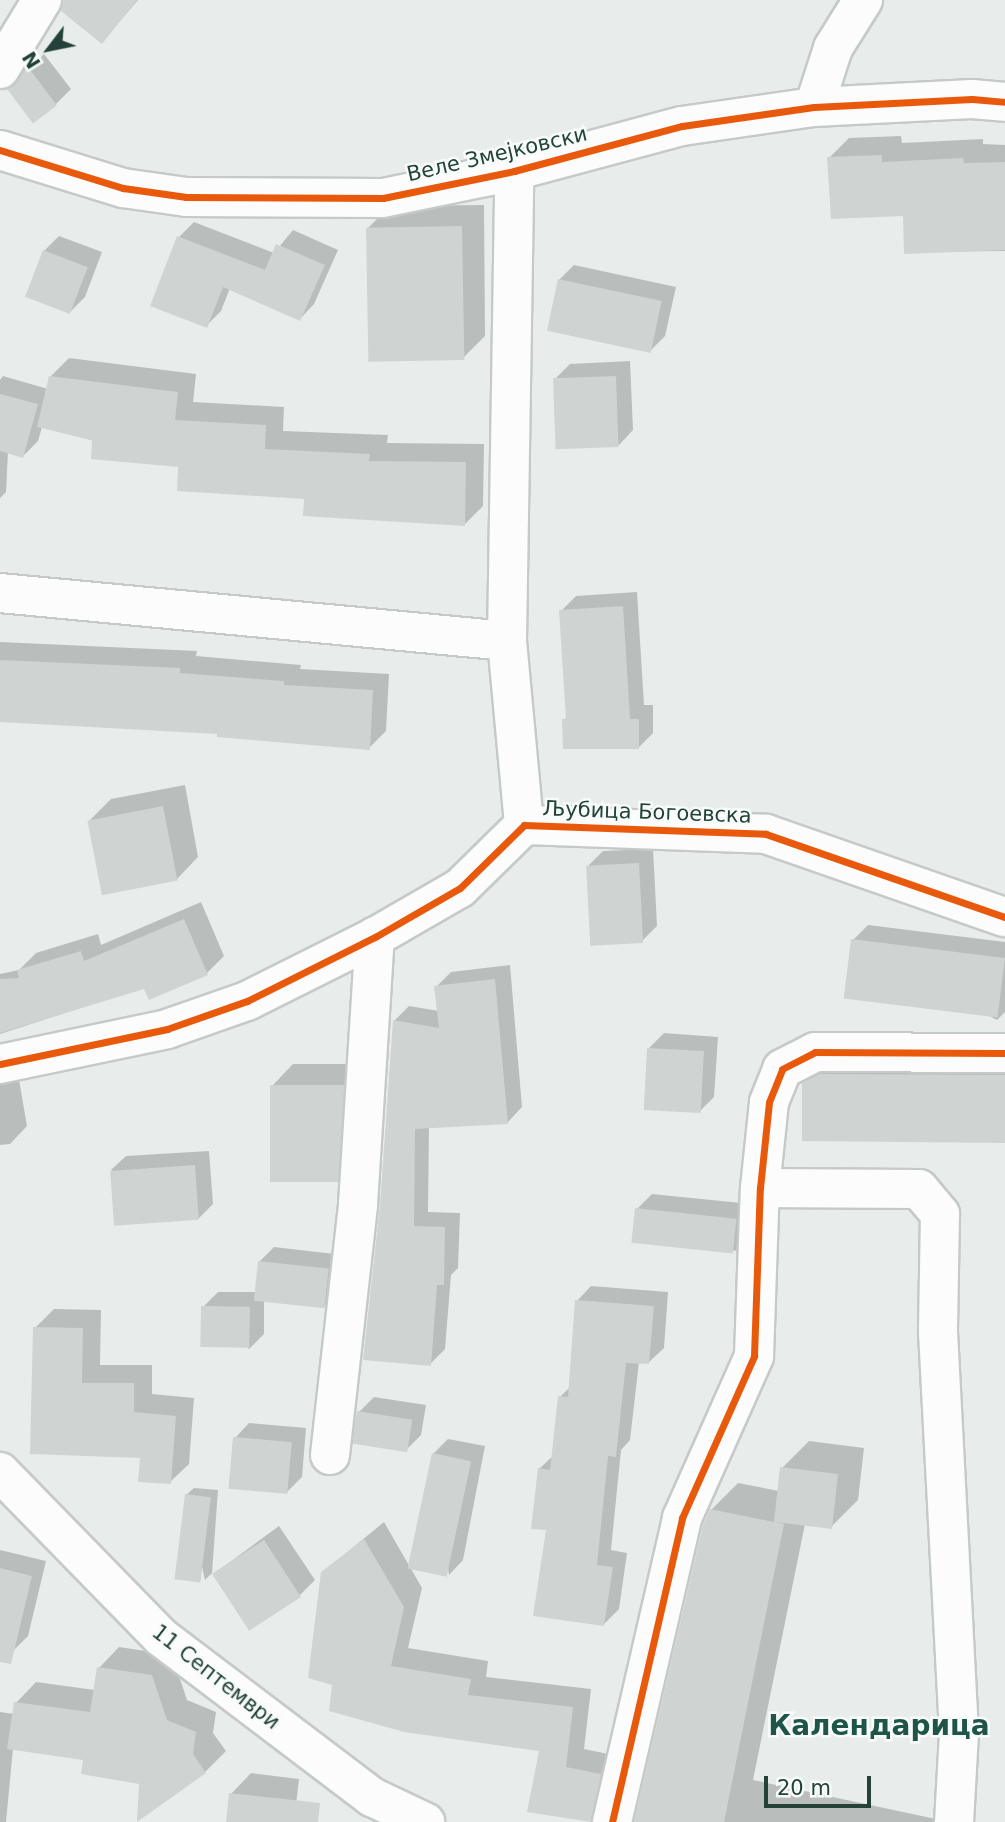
<!DOCTYPE html>
<html>
<head>
<meta charset="utf-8">
<style>
	body { margin:0 }
	#map { position:relative; width:1005px; height:1822px; overflow:hidden; background:#e8edeb; font-family:"DejaVu Sans",sans-serif }
	div>[style] { position:absolute }
	[style*='--x'] { left:calc(var(--x)*1px); top:calc(var(--y)*1px); width:calc(var(--w)*1px); rotate:calc(var(--a)*1deg) }
	.shadow>* { inset:0; background:#0003 }
	.building>* { inset:0; background:#cfd4d2; transform-origin:0 0 }
	.roads { filter:drop-shadow(2px 0 #c5cac8) drop-shadow(-2px 0 #c5cac8) drop-shadow(0 2px #c5cac8) drop-shadow(0 -2px #c5cac8) }
	.minor>* { height:38px; margin:-19px; padding:0 19px; transform-origin:19px; border-radius:19px; background:#fcfcfc }
	.cycleway>* { height:7px; margin:-3.5px; padding:0 3.5px; transform-origin:3.5px; border-radius:3.5px; background:#e8590c }
	span { translate:-50% -50%; white-space:nowrap; text-align:center; line-height:1.15; -webkit-text-stroke:5px #f7fbf9; paint-order:stroke }
	.street-label { font-size:21px; color:#24423a }
	.district-label { font-size:28px; color:#1f5548; font-weight:700 }
	.north { position:absolute; left:14px; top:14px; width:70px; height:70px; -webkit-text-stroke:5px #f7fbf9; paint-order:stroke; rotate:238deg; font-size:19px; font-weight:700; line-height:28px; text-align:center; color:#24423a }
	.north::after { content:''; display:block; margin:auto; width:24px; height:32px; background:#24423a; clip-path:polygon(50% 0,100% 100%,50% 72%,0 100%) }
	.scale { position:absolute; left:764px; top:1776px; width:107px; height:32px; box-sizing:border-box; border:4px solid #24423a; border-top:0; padding-left:9px; font-size:21px; line-height:24px; white-space:nowrap; color:#24423a; -webkit-text-stroke:5px #f7fbf9; paint-order:stroke }
</style>
</head>
<body>
<div id="map">
	<div class="shadow">
		<i style="clip-path:polygon(78px 0,138px 0,102px 42px)"></i>
		<i style="clip-path:polygon(44px 54px,71px 89px,56px 104px,9px 89px)"></i>
		<i style="clip-path:polygon(901px 136px,902px 143px,983px 139px,983px 144px,1005px 145px,1005px 251px,906px 252px,904px 215px,829px 158px,849px 138px)"></i>
		<i style="clip-path:polygon(484px 205px,485px 336px,463px 358px,368px 228px,390px 206px)"></i>
		<i style="clip-path:polygon(194px 222px,274px 253px,293px 230px,338px 250px,314px 304px,300px 319px,230px 288px,221px 311px,206px 326px,152px 305px,179px 237px)"></i>
		<i style="clip-path:polygon(59px 236px,102px 252px,85px 297px,70px 312px,28px 296px,45px 250px)"></i>
		<i style="clip-path:polygon(574px 265px,676px 287px,665px 336px,650px 351px,559px 280px)"></i>
		<i style="clip-path:polygon(69px 358px,196px 374px,193px 402px,284px 407px,283px 431px,388px 435px,387px 443px,484px 444px,483px 506px,464px 525px,306px 497px,42px 427px,38px 441px,23px 456px,8px 452px,6px 492px,0 498px,0 380px,3px 376px,48px 389px,51px 376px)"></i>
		<i style="clip-path:polygon(630px 361px,633px 430px,619px 445px,555px 379px,570px 364px)"></i>
		<i style="clip-path:polygon(637px 592px,644px 705px,653px 705px,653px 733px,638px 748px,564px 720px,568px 716px,561px 611px,576px 596px)"></i>
		<i style="clip-path:polygon(0 642px,197px 651px,196px 656px,301px 665px,300px 669px,389px 674px,386px 731px,369px 748px,219px 732px,0 719px)"></i>
		<i style="clip-path:polygon(185px 785px,198px 857px,177px 879px,89px 821px,111px 799px)"></i>
		<i style="clip-path:polygon(653px 849px,657px 926px,642px 941px,588px 866px,603px 851px)"></i>
		<i style="clip-path:polygon(201px 902px,224px 956px,207px 973px,145px 987px,0 1034px,0 974px,19px 970px,36px 953px,98px 934px,101px 945px)"></i>
		<i style="clip-path:polygon(868px 925px,1005px 942px,1005px 1012px,997px 1020px,853px 940px)"></i>
		<i style="clip-path:polygon(510px 965px,522px 1107px,508px 1122px,429px 1127px,428px 1212px,460px 1213px,458px 1268px,451px 1275px,445px 1349px,430px 1364px,382px 1206px,394px 1021px,409px 1006px,439px 1011px,436px 987px,451px 972px)"></i>
		<i style="clip-path:polygon(664px 1033px,718px 1037px,714px 1097px,699px 1112px,649px 1048px)"></i>
		<i style="clip-path:polygon(1005px 1048px,1005px 1141px,804px 1084px,832px 1056px)"></i>
		<i style="clip-path:polygon(0 1059px,17px 1068px,27px 1126px,10px 1144px,0 1145px)"></i>
		<i style="clip-path:polygon(293px 1064px,365px 1064px,359px 1158px,337px 1180px,272px 1086px)"></i>
		<i style="clip-path:polygon(209px 1151px,213px 1204px,198px 1219px,111px 1170px,126px 1156px)"></i>
		<i style="clip-path:polygon(652px 1194px,751px 1204px,750px 1236px,735px 1251px,637px 1209px)"></i>
		<i style="clip-path:polygon(274px 1247px,343px 1255px,339px 1291px,324px 1306px,264px 1300px,264px 1334px,249px 1349px,203px 1307px,218px 1292px,256px 1292px,259px 1262px)"></i>
		<i style="clip-path:polygon(591px 1286px,668px 1292px,664px 1348px,649px 1362px,639px 1362px,630px 1440px,621px 1450px,611px 1550px,627px 1553px,619px 1609px,604px 1624px,548px 1529px,539px 1469px,554px 1455px,560px 1397px,570px 1387px,577px 1301px)"></i>
		<i style="clip-path:polygon(54px 1309px,101px 1310px,100px 1365px,152px 1365px,152px 1394px,194px 1398px,189px 1464px,170px 1482px,142px 1456px,35px 1328px)"></i>
		<i style="clip-path:polygon(374px 1397px,426px 1405px,421px 1435px,406px 1450px,359px 1412px)"></i>
		<i style="clip-path:polygon(249px 1423px,306px 1428px,302px 1477px,287px 1492px,235px 1438px)"></i>
		<i style="clip-path:polygon(448px 1439px,485px 1446px,463px 1560px,449px 1575px,433px 1454px)"></i>
		<i style="clip-path:polygon(809px 1441px,864px 1448px,858px 1500px,831px 1527px,805px 1524px,753px 1780px,950px 1822px,636px 1822px,711px 1510px,738px 1483px,779px 1491px,782px 1468px)"></i>
		<i style="clip-path:polygon(194px 1488px,218px 1490px,212px 1573px,205px 1580px,186px 1495px)"></i>
		<i style="clip-path:polygon(384px 1522px,422px 1588px,408px 1648px,488px 1661px,486px 1677px,591px 1689px,584px 1749px,618px 1756px,609px 1803px,590px 1821px,541px 1750px,334px 1684px,323px 1572px)"></i>
		<i style="clip-path:polygon(279px 1526px,315px 1580px,300px 1595px,215px 1573px)"></i>
		<i style="clip-path:polygon(0 1550px,46px 1561px,28px 1636px,13px 1651px,0 1647px)"></i>
		<i style="clip-path:polygon(119px 1647px,172px 1655px,187px 1700px,216px 1712px,213px 1733px,226px 1751px,205px 1772px,137px 1820px,141px 1783px,85px 1758px,13px 1748px,6px 1822px,0 1822px,0 1712px,14px 1714px,16px 1703px,36px 1682px,95px 1690px,99px 1668px)"></i>
		<i style="clip-path:polygon(251px 1773px,299px 1779px,294px 1822px,228px 1822px,231px 1794px)"></i>
	</div>
	<div class="building">
		<i style="clip-path:polygon(64px 0,137px 0,102px 44px,61px 11px)"></i>
		<i style="left:28px;top:67px;width:48px;height:30px;rotate:53deg"></i>
		<i style="clip-path:polygon(882px 155px,882px 162px,963px 158px,964px 163px,1005px 162px,1005px 250px,904px 254px,903px 216px,831px 219px,827px 157px)"></i>
		<i style="left:462px;top:226px;width:134px;height:96px;rotate:89deg"></i>
		<i style="clip-path:polygon(177px 236px,265px 270px,276px 244px,325px 265px,300px 321px,223px 287px,207px 328px,150px 306px)"></i>
		<i style="left:43px;top:250px;width:48px;height:50px;rotate:21deg"></i>
		<i style="left:558px;top:279px;width:106px;height:53px;rotate:12deg"></i>
		<i style="clip-path:polygon(49px 376px,178px 392px,175px 420px,266px 425px,265px 449px,370px 454px,369px 461px,466px 462px,465px 526px,303px 516px,304px 499px,177px 491px,178px 467px,91px 459px,92px 440px,37px 427px)"></i>
		<i style="left:616px;top:376px;width:71px;height:63px;rotate:88deg"></i>
		<i style="clip-path:polygon(0 394px,38px 404px,23px 458px,0 451px)"></i>
		<i style="clip-path:polygon(623px 606px,630px 719px,639px 719px,639px 749px,563px 749px,562px 719px,566px 719px,559px 610px)"></i>
		<i style="clip-path:polygon(0 660px,180px 668px,180px 673px,284px 681px,284px 685px,373px 690px,370px 750px,217px 737px,217px 734px,0 722px)"></i>
		<i style="left:163px;top:806px;width:76px;height:77px;rotate:79deg"></i>
		<i style="left:639px;top:863px;width:80px;height:53px;rotate:87deg"></i>
		<i style="clip-path:polygon(184px 919px,208px 975px,149px 1000px,144px 989px,0 1033px,0 979px,19px 978px,17px 970px,81px 951px,84px 961px)"></i>
		<i style="left:851px;top:939px;width:155px;height:60px;rotate:7deg"></i>
		<i style="clip-path:polygon(495px 979px,508px 1124px,415px 1129px,414px 1226px,445px 1227px,444px 1285px,437px 1285px,431px 1366px,363px 1360px,380px 1205px,393px 1020px,439px 1028px,434px 986px)"></i>
		<i style="left:647px;top:1048px;width:57px;height:62px;rotate:3deg"></i>
		<i style="clip-path:polygon(820px 1074px,1005px 1075px,1005px 1143px,802px 1141px,802px 1083px)"></i>
		<i style="left:270px;top:1085px;width:74px;height:97px"></i>
		<i style="left:195px;top:1165px;width:55px;height:85px;rotate:86deg"></i>
		<i style="left:635px;top:1208px;width:102px;height:35px;rotate:6deg"></i>
		<i style="left:258px;top:1261px;width:71px;height:40px;rotate:6deg"></i>
		<i style="clip-path:polygon(575px 1300px,654px 1306px,649px 1364px,626px 1363px,616px 1457px,608px 1456px,597px 1565px,613px 1567px,604px 1626px,533px 1616px,546px 1530px,531px 1529px,538px 1468px,550px 1470px,558px 1396px,568px 1397px)"></i>
		<i style="left:201px;top:1306px;width:49px;height:41px;rotate:1deg"></i>
		<i style="clip-path:polygon(33px 1327px,83px 1328px,82px 1383px,134px 1383px,134px 1412px,176px 1416px,171px 1484px,138px 1482px,140px 1458px,30px 1454px)"></i>
		<i style="left:357px;top:1411px;width:56px;height:33px;rotate:9deg"></i>
		<i style="left:233px;top:1437px;width:59px;height:52px;rotate:5deg"></i>
		<i style="left:432px;top:1453px;width:40px;height:118px;rotate:12deg"></i>
		<i style="clip-path:polygon(780px 1467px,838px 1474px,832px 1529px,775px 1522px,784px 1524px,724px 1822px,634px 1822px,703px 1525px,710px 1509px,774px 1522px)"></i>
		<i style="left:185px;top:1494px;width:26px;height:86px;rotate:7deg"></i>
		<i style="clip-path:polygon(364px 1539px,404px 1607px,391px 1666px,471px 1679px,468px 1695px,573px 1707px,566px 1767px,601px 1774px,591px 1822px,527px 1812px,539px 1751px,404px 1732px,329px 1711px,332px 1685px,308px 1678px,321px 1572px)"></i>
		<i style="left:264px;top:1540px;width:68px;height:62px;rotate:57deg"></i>
		<i style="clip-path:polygon(0 1568px,32px 1576px,11px 1664px,0 1662px)"></i>
		<i style="clip-path:polygon(97px 1667px,152px 1675px,167px 1720px,196px 1732px,193px 1754px,206px 1773px,137px 1822px,139px 1784px,81px 1774px,83px 1760px,7px 1749px,14px 1702px,90px 1712px)"></i>
		<i style="clip-path:polygon(229px 1793px,320px 1803px,318px 1822px,226px 1822px)"></i>
	</div>
	<div class="roads">
		<div class="minor">
			<i style="--x:0;--y:69;--w:81;--a:-58.7"></i>
			<i style="--x:814;--y:107;--w:62;--a:-72.1"></i>
			<i style="--x:833;--y:48;--w:57;--a:-58"></i>
			<i style="--x:0;--y:150;--w:129;--a:17.2"></i>
			<i style="--x:123;--y:188;--w:64;--a:8.1"></i>
			<i style="--x:186;--y:197;--w:197;--a:0.3"></i>
			<i style="--x:383;--y:198;--w:134;--a:-11.6"></i>
			<i style="--x:514;--y:171;--w:174;--a:-15"></i>
			<i style="--x:682;--y:126;--w:133;--a:-8.2"></i>
			<i style="--x:814;--y:107;--w:158;--a:-2.9"></i>
			<i style="--x:972;--y:99;--w:33;--a:5"></i>
			<i style="--x:0;--y:593;--w:509;--a:5.41"></i>
			<i style="--x:507;--y:641;--w:185;--a:84.7"></i>
			<i style="--x:507;--y:641;--w:470;--a:-89.1"></i>
			<i style="--x:0;--y:1064;--w:171;--a:-11.8"></i>
			<i style="--x:167;--y:1029;--w:85;--a:-19.3"></i>
			<i style="--x:247;--y:1001;--w:143;--a:-26.6"></i>
			<i style="--x:375;--y:937;--w:98;--a:-30"></i>
			<i style="--x:460;--y:888;--w:90;--a:-44.5"></i>
			<i style="--x:524;--y:825;--w:242;--a:2.1"></i>
			<i style="--x:766;--y:834;--w:253;--a:19.2"></i>
			<i style="--x:760;--y:1188;--w:159;--a:0.4"></i>
			<i style="--x:919;--y:1189;--w:33;--a:50"></i>
			<i style="--x:940;--y:1214;--w:118;--a:91"></i>
			<i style="--x:938;--y:1332;--w:402;--a:87"></i>
			<i style="--x:959;--y:1733;--w:89;--a:93.2"></i>
			<i style="--x:330;--y:1455;--w:253;--a:-83.6"></i>
			<i style="--x:358;--y:1204;--w:268;--a:-86.4"></i>
			<i style="--x:0;--y:1472;--w:231;--a:45.7"></i>
			<i style="--x:161;--y:1637;--w:265;--a:37.2"></i>
			<i style="--x:372;--y:1797;--w:59;--a:25.3"></i>
			<i style="--x:612;--y:1822;--w:312;--a:-77"></i>
			<i style="--x:682;--y:1518;--w:177;--a:-66"></i>
			<i style="--x:754;--y:1356;--w:168;--a:-88"></i>
			<i style="--x:760;--y:1188;--w:86;--a:-84"></i>
			<i style="--x:769;--y:1102;--w:35;--a:-68"></i>
			<i style="--x:782;--y:1069;--w:37;--a:-27"></i>
			<i style="--x:815;--y:1052;--w:190;--a:0.3"></i>
		</div>
	</div>
	<div class="cycleway">
		<i style="--x:0;--y:150;--w:129;--a:17.2"></i>
		<i style="--x:123;--y:188;--w:64;--a:8.1"></i>
		<i style="--x:186;--y:197;--w:197;--a:0.3"></i>
		<i style="--x:383;--y:198;--w:134;--a:-11.6"></i>
		<i style="--x:514;--y:171;--w:174;--a:-15"></i>
		<i style="--x:682;--y:126;--w:133;--a:-8.2"></i>
		<i style="--x:814;--y:107;--w:158;--a:-2.9"></i>
		<i style="--x:972;--y:99;--w:33;--a:5"></i>
		<i style="--x:0;--y:1064;--w:171;--a:-11.8"></i>
		<i style="--x:167;--y:1029;--w:85;--a:-19.3"></i>
		<i style="--x:247;--y:1001;--w:143;--a:-26.6"></i>
		<i style="--x:375;--y:937;--w:98;--a:-30"></i>
		<i style="--x:460;--y:888;--w:90;--a:-44.5"></i>
		<i style="--x:524;--y:825;--w:242;--a:2.1"></i>
		<i style="--x:766;--y:834;--w:253;--a:19.2"></i>
		<i style="--x:612;--y:1822;--w:312;--a:-77"></i>
		<i style="--x:682;--y:1518;--w:177;--a:-66"></i>
		<i style="--x:754;--y:1356;--w:168;--a:-88"></i>
		<i style="--x:760;--y:1188;--w:86;--a:-84"></i>
		<i style="--x:769;--y:1102;--w:35;--a:-68"></i>
		<i style="--x:782;--y:1069;--w:37;--a:-27"></i>
		<i style="--x:815;--y:1052;--w:190;--a:0.3"></i>
	</div>
	<div class="street-label">
		<span style="left:497px;top:154px;rotate:-13deg">Веле Змејковски</span>
		<span style="left:647px;top:812px;rotate:2deg">Љубица Богоевска</span>
		<span style="left:216px;top:1677px;rotate:38deg">11 Септември</span>
	</div>
	<div class="district-label">
		<span style="left:879px;top:1726px">Календарица</span>
	</div>
	<div class="north">N</div>
	<div class="scale">20 m</div>
</div>
</body>
</html>
